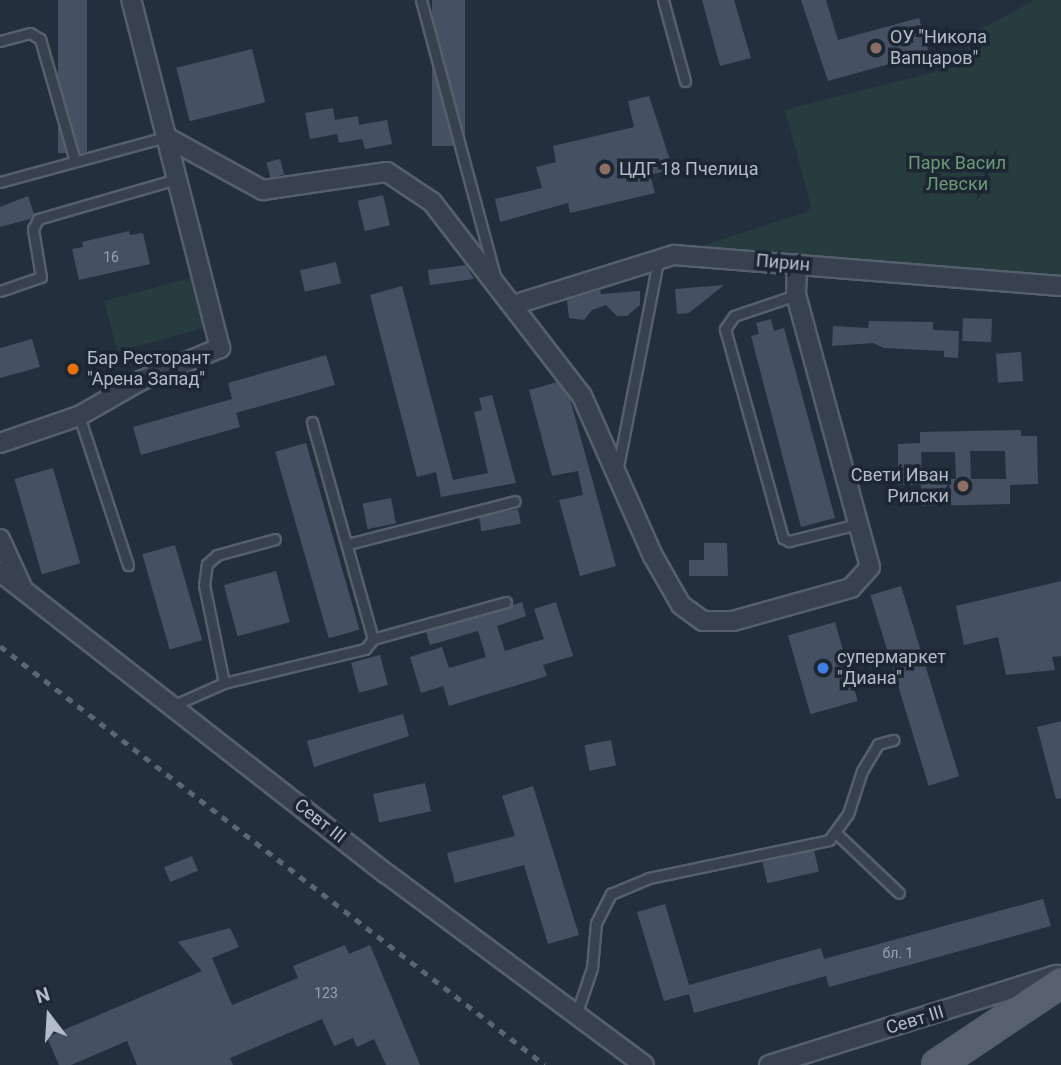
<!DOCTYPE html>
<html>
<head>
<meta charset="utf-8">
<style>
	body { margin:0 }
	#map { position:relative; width:1061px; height:1065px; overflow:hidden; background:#242f3e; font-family:Roboto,sans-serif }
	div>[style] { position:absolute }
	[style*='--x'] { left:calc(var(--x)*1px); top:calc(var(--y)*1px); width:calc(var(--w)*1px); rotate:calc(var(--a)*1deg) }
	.green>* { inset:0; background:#263c3f; transform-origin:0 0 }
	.building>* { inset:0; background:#455162; transform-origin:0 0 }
	.roads { filter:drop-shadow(2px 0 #565f6c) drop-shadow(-2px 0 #565f6c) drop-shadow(0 2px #565f6c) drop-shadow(0 -2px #565f6c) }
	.lane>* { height:9px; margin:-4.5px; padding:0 4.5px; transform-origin:4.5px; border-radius:4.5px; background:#38414e }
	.street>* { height:18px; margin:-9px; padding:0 9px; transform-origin:9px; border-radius:9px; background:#38414e }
	.primary>* { height:28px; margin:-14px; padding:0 14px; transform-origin:14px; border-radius:14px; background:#56606e }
	.rail>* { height:5px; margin-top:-2.5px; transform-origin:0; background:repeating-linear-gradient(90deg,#5a6575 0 7px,transparent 0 14px) }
	.dots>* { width:19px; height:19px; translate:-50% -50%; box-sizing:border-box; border:4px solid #1d2633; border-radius:50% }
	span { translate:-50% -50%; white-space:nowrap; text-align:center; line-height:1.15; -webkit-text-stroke:7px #1d2633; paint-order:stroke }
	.number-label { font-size:14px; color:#98a1af }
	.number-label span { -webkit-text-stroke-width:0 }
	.poi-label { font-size:18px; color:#b4bcc9 }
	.left { translate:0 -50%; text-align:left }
	.right { translate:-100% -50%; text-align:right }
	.park-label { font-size:18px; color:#6b9a76 }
	.street-label { font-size:18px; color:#b4bcc9 }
	.north { position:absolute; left:14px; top:981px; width:70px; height:70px; -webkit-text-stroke:5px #1d2633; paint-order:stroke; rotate:343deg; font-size:19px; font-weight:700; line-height:28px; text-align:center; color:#b4bcc9 }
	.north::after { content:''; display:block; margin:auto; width:24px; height:32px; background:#b4bcc9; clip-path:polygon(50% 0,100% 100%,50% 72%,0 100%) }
</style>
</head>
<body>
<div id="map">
	<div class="green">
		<i style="clip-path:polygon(1035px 0,1061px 0,1061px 286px,674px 255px,812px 210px,785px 110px,970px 63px,966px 37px)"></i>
		<i style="left:194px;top:277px;width:52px;height:93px;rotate:75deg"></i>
	</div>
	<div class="building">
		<i style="left:58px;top:0;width:29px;height:153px"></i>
		<i style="left:432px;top:0;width:33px;height:146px"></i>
		<i style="clip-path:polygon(702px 0,734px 0,751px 58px,720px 66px)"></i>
		<i style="clip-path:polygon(801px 0,826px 0,838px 40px,919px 18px,929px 53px,828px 81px)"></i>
		<i style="left:252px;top:49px;width:55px;height:78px;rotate:76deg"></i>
		<i style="clip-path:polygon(649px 96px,673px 169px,650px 175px,655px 193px,570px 213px,568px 203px,500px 222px,495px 199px,542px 188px,536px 167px,556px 162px,553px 146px,634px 127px,628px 101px)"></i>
		<i style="clip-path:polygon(333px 108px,335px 120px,358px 116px,359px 125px,387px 120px,392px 144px,365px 149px,362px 139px,339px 143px,337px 134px,310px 139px,305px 113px)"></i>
		<i style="left:280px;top:159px;width:16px;height:14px;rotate:75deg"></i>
		<i style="left:383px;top:195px;width:31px;height:26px;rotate:77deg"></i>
		<i style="clip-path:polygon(28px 196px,34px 214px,30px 219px,0 227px,0 207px)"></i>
		<i style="clip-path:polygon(129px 231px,130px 235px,143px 233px,150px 264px,79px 280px,72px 249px,83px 247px,82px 242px)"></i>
		<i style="left:336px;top:262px;width:22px;height:37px;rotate:77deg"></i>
		<i style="clip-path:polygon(466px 265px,474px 279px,430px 285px,428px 270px)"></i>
		<i style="clip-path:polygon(724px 285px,689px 313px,677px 314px,675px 289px)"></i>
		<i style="clip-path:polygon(402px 286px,453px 480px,488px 473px,474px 412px,482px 410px,479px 398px,492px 395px,516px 483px,441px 497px,436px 472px,417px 477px,370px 295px)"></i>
		<i style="clip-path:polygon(600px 290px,601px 294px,640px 291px,640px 305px,627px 316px,617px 316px,606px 305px,592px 310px,584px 320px,569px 318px,567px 300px)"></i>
		<i style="left:963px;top:318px;width:29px;height:23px;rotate:2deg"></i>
		<i style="clip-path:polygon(771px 319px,774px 331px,784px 328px,835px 518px,801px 527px,751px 336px,759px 334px,756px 323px)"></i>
		<i style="clip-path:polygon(869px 321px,933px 322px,933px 330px,959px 331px,958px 358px,944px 357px,944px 351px,884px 348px,873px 343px,832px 346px,833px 326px,868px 328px)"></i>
		<i style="clip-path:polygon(32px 339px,40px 367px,0 378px,0 348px)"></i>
		<i style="left:1021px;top:352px;width:29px;height:25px;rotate:86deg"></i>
		<i style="clip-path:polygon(326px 355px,335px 385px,236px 413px,240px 427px,141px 455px,133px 427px,232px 399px,228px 383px)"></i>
		<i style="clip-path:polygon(557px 382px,570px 399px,616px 566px,580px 576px,559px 500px,583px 495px,578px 471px,552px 476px,529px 390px)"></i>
		<i style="clip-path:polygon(evenodd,1021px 430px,1021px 436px,1037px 436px,1038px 484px,1010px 485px,1010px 504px,922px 506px,921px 485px,898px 485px,898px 444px,920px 443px,920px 432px,1021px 430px,970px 451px,1005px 451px,1006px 479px,971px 479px,970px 451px,1021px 430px,921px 452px,955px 452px,956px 479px,922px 479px,921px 452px)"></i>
		<i style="left:306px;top:443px;width:194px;height:32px;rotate:74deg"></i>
		<i style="left:53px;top:468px;width:99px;height:40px;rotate:74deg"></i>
		<i style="left:391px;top:498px;width:26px;height:29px;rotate:79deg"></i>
		<i style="left:518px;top:509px;width:15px;height:40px;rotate:79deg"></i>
		<i style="clip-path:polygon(704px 543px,727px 543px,728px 576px,689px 576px,689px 560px,704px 560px)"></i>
		<i style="left:175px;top:545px;width:99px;height:34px;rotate:74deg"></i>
		<i style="left:276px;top:571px;width:53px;height:54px;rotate:75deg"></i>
		<i style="clip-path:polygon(1061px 581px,1061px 656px,1052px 657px,1055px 670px,1006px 675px,998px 637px,964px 645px,956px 606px)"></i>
		<i style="left:901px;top:586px;width:199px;height:32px;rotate:73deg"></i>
		<i style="clip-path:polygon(522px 602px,526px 616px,497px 626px,505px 651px,544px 639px,534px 609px,556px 602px,573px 656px,543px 665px,547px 676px,449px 706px,443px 686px,421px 693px,410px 657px,442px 647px,449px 668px,486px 657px,478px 631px,430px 645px,426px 632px)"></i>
		<i style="left:835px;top:622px;width:82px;height:49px;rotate:74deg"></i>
		<i style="left:380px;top:655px;width:31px;height:30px;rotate:75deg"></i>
		<i style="clip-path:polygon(403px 714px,409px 736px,314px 767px,307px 741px)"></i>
		<i style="clip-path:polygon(1061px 721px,1061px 798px,1056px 799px,1037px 727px)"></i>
		<i style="left:611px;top:740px;width:26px;height:27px;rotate:79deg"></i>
		<i style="left:425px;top:783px;width:29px;height:53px;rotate:78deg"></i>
		<i style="clip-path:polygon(533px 786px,579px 935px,548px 944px,524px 865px,455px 883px,447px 853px,515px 836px,502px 796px)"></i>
		<i style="left:814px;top:850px;width:22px;height:53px;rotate:77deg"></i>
		<i style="left:192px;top:856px;width:16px;height:30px;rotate:68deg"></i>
		<i style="clip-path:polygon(1043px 899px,1051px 926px,829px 987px,826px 976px,694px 1013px,689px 994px,664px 1001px,637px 912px,665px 904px,689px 985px,821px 948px,824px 959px)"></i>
		<i style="clip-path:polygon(230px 928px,239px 947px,212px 958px,232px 1005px,298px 978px,293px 966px,345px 945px,349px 954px,370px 945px,420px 1065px,386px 1065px,374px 1039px,357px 1047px,353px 1038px,334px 1046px,322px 1019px,230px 1058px,233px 1065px,137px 1065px,127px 1041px,71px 1065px,59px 1065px,47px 1037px,202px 971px,178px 942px)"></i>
	</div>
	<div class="roads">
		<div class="lane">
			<i style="--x:421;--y:0;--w:289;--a:75"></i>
			<i style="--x:663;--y:0;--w:84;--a:74.8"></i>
			<i style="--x:0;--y:41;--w:31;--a:-15"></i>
			<i style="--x:30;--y:33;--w:12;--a:31"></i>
			<i style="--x:40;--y:39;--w:127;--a:74"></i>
			<i style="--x:0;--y:182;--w:172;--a:-15.2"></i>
			<i style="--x:0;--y:291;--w:43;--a:-18.9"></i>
			<i style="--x:41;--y:277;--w:49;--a:-99.5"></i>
			<i style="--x:33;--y:229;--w:11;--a:-63"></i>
			<i style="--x:38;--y:219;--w:145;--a:-16.1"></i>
			<i style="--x:796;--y:295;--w:65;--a:161.3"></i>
			<i style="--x:734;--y:316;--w:16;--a:125"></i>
			<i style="--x:725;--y:329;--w:217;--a:74.5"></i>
			<i style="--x:783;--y:538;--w:7;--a:27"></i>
			<i style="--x:789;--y:541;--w:71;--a:-13.8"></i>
			<i style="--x:79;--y:416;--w:157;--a:71.8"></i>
			<i style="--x:312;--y:422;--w:225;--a:74.3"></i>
			<i style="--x:618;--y:467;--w:210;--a:-79"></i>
			<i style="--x:348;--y:544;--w:172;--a:-14.4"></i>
			<i style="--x:224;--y:683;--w:100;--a:-101.5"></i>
			<i style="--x:204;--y:585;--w:21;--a:-82"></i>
			<i style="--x:207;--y:564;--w:13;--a:-42"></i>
			<i style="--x:217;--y:555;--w:60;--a:-15.4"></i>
			<i style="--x:172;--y:706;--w:57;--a:-23.9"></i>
			<i style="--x:224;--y:683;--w:145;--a:-13.6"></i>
			<i style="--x:365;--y:649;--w:13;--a:-51"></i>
			<i style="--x:373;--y:639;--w:138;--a:-15.5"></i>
			<i style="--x:835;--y:832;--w:88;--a:43.6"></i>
			<i style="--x:576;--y:1015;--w:50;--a:-71.2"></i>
			<i style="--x:592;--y:968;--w:45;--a:-84.9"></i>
			<i style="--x:596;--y:923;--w:33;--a:-63"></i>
			<i style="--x:611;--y:894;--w:41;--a:-22.8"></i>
			<i style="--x:649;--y:878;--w:184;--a:-11.9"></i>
			<i style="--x:829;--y:840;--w:32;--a:-54"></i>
			<i style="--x:848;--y:814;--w:45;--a:-72"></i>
			<i style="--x:862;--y:771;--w:31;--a:-59"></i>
			<i style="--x:878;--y:744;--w:16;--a:-15"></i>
		</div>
		<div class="street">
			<i style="--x:166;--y:137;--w:111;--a:28.7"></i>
			<i style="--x:263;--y:190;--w:125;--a:-8.3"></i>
			<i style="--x:387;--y:172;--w:54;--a:33.7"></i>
			<i style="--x:432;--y:202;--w:245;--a:52.3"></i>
			<i style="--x:582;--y:396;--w:175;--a:66.1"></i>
			<i style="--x:653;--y:556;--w:56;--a:60.3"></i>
			<i style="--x:681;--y:605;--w:27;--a:36"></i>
			<i style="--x:703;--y:621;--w:30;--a:0"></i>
			<i style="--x:733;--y:621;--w:123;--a:-15.6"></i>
			<i style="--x:851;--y:588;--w:28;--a:-48"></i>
			<i style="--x:870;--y:567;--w:282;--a:-105.2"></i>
			<i style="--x:796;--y:295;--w:31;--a:-88"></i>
			<i style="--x:513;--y:305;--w:169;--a:-17.3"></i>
			<i style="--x:674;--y:255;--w:388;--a:4.6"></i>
			<i style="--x:0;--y:443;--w:83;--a:-18.9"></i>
			<i style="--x:79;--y:416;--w:70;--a:-29.8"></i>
			<i style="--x:140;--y:381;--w:87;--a:-22.4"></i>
			<i style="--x:220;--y:348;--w:359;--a:-104.3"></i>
			<i style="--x:0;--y:539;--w:53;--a:65.4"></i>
			<i style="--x:0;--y:572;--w:491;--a:38"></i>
			<i style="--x:387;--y:874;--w:320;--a:36.6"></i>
			<i style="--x:769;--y:1065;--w:302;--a:-17.4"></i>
		</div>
		<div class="primary">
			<i style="--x:937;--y:1065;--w:149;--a:-33.8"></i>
		</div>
	</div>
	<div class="rail">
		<i style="--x:0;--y:646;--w:687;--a:37.55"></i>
	</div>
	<div class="dots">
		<i style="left:876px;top:48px;background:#8d6e63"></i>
		<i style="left:605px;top:169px;background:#8d6e63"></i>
		<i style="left:73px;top:369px;background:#e8710a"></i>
		<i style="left:963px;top:486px;background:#8d6e63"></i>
		<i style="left:823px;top:668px;background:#3f7fe0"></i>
	</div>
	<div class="number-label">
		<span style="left:111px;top:257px">16</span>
		<span style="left:898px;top:953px">бл. 1</span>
		<span style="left:326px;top:993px">123</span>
	</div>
	<div class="poi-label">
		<span class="left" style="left:890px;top:48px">ОУ "Никола<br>Вапцаров"</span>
		<span class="left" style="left:619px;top:169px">ЦДГ 18 Пчелица</span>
		<span class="left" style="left:87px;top:369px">Бар Ресторант<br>"Арена Запад"</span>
		<span class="right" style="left:949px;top:486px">Свети Иван<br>Рилски</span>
		<span class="left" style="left:837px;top:668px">супермаркет<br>"Диана"</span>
	</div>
	<div class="park-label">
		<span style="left:957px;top:174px">Парк Васил<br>Левски</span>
	</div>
	<div class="street-label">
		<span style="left:783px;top:263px;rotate:5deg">Пирин</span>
		<span style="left:320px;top:821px;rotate:38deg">Севт III</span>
		<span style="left:915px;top:1020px;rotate:-17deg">Севт III</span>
	</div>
	<div class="north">N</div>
</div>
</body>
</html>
